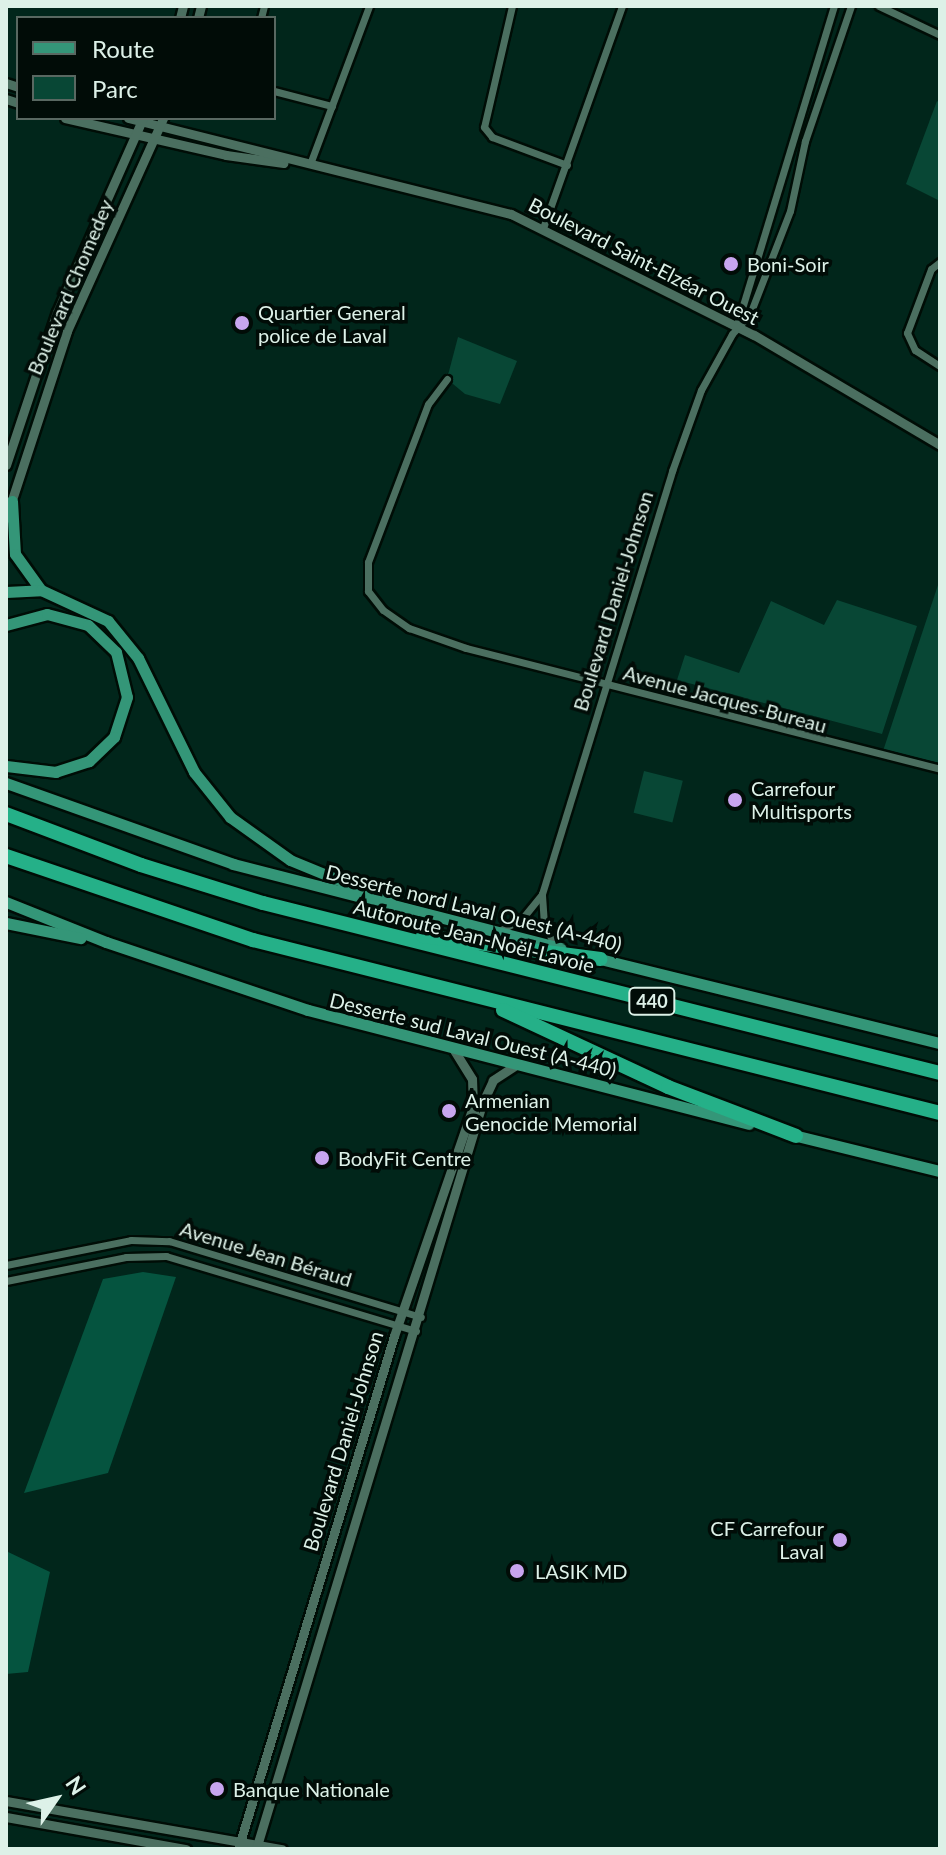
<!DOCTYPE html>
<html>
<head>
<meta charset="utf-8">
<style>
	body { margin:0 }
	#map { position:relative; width:946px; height:1855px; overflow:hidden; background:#01261b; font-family:Lato,sans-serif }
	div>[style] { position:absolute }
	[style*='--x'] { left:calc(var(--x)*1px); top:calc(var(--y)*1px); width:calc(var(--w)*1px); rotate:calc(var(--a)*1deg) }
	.green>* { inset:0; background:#084735; transform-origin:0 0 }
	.forest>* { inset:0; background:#05543f }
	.roads { filter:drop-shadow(2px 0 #000d06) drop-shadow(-2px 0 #000d06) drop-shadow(0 2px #000d06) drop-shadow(0 -2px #000d06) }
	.minor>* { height:7px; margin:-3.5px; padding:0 3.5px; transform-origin:3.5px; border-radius:3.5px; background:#4b6f60 }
	.tertiary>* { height:9px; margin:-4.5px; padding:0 4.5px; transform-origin:4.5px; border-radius:4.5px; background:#4b6f60 }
	.primary>* { height:11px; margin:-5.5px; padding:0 5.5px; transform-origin:5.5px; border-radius:5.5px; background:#349678 }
	.motorway>* { height:14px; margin:-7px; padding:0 7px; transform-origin:7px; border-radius:7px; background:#25b088 }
	.dots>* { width:22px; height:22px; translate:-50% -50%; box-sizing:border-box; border:4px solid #010c07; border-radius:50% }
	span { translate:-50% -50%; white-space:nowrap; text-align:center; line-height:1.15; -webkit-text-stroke:7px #010c07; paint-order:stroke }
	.shield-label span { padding:2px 6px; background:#010c07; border:2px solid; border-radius:6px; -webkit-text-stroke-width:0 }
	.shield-label { font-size:18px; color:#ddf1e8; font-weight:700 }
	.street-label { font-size:20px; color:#ddf1e8 }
	.poi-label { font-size:20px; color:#ddf1e8 }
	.left { translate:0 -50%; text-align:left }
	.right { translate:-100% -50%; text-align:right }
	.frame { position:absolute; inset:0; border:8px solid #ddf1e8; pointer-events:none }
	.legend { position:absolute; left:16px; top:16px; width:260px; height:104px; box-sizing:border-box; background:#010c07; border:2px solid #596861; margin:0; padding:10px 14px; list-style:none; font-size:24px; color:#ddf1e8 }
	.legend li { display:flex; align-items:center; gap:16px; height:40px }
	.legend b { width:40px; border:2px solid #596861 }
	.north { position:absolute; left:16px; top:1759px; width:80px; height:80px; -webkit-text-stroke:6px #010c07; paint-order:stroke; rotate:56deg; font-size:22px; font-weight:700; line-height:32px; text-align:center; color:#ddf1e8 }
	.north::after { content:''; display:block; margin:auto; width:28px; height:36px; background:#ddf1e8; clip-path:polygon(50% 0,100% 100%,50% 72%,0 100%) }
</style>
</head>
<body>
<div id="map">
	<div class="green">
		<i style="clip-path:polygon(937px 101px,940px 103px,940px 201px,906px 184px)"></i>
		<i style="clip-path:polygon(458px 337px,517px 361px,500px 404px,465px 394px,447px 379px)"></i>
		<i style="clip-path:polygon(940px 579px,940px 763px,883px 751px)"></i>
		<i style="clip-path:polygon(837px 600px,917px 626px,882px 734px,677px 680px,685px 655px,739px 673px,771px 601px,824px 625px)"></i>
		<i style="left:644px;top:771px;width:40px;height:43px;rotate:14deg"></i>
	</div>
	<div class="forest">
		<i style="clip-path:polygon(143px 1272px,176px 1277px,108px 1473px,24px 1493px,103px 1279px)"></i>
		<i style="clip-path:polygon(6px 1551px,50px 1572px,28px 1672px,6px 1674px)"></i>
	</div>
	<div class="roads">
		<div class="minor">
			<i style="--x:512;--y:6;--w:124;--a:103"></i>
			<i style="--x:484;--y:127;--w:13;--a:51"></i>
			<i style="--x:492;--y:137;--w:80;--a:20.5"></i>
			<i style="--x:879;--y:6;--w:68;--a:25.4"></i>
			<i style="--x:261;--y:18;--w:12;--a:-76"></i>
			<i style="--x:274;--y:91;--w:60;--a:14.5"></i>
			<i style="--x:310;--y:164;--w:169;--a:-69.5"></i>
			<i style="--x:543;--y:228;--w:236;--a:-70.4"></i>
			<i style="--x:940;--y:262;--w:11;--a:142"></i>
			<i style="--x:931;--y:269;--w:68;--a:110.6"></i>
			<i style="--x:907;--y:333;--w:19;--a:65"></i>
			<i style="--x:915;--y:350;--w:30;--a:33"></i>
			<i style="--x:737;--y:325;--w:333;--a:-73.1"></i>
			<i style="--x:447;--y:379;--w:31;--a:127"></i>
			<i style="--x:428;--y:404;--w:169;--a:110.8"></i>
			<i style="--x:368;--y:562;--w:29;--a:90"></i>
			<i style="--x:368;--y:591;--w:24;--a:52"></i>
			<i style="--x:383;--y:610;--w:32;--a:35"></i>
			<i style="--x:409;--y:628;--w:60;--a:19.3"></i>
			<i style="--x:466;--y:648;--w:489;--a:14.3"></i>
			<i style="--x:497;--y:932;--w:27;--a:-27"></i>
			<i style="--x:521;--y:920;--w:33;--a:-51"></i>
			<i style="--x:556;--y:947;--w:26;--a:-118"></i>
			<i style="--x:544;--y:924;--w:30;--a:-94"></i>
			<i style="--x:542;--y:894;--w:443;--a:-72.9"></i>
			<i style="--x:672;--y:471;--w:86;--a:-70.3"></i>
			<i style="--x:701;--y:390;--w:64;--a:-61"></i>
			<i style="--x:732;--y:334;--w:27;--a:-48"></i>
			<i style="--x:750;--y:314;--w:110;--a:-68.8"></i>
			<i style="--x:790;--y:211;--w:72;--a:-77.9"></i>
			<i style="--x:805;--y:141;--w:143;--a:-71.2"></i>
			<i style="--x:6;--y:1265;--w:127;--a:-11.3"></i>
			<i style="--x:131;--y:1240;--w:38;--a:2"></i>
			<i style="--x:169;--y:1241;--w:263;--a:16.8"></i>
			<i style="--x:6;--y:1281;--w:122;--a:-11.3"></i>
			<i style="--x:126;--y:1257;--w:40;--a:-1.4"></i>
			<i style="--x:166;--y:1256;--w:261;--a:16.7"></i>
		</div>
		<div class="tertiary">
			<i style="--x:180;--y:18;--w:12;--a:-76"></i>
			<i style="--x:198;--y:18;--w:12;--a:-76"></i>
			<i style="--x:6;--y:83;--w:13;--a:18"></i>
			<i style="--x:6;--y:99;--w:13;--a:18"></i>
			<i style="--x:65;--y:118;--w:165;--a:12.9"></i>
			<i style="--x:226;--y:155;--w:58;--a:8"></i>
			<i style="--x:128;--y:118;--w:395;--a:14.1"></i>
			<i style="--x:511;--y:214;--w:271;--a:26.5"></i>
			<i style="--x:754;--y:335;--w:216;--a:30.6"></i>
			<i style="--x:6;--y:465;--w:161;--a:-71.6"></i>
			<i style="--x:57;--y:312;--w:212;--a:-66.1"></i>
			<i style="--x:6;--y:518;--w:197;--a:-71.9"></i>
			<i style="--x:67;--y:331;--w:234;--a:-65.7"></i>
			<i style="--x:6;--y:1801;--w:280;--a:9.9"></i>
			<i style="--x:6;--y:1817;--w:183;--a:10.1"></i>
			<i style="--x:238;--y:1849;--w:536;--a:-73.09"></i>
			<i style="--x:394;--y:1336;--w:242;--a:-71"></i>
			<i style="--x:473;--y:1107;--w:28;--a:-92"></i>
			<i style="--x:472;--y:1079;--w:34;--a:-122"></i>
			<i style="--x:256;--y:1849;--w:779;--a:-73.12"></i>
			<i style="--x:482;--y:1104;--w:26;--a:-65"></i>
			<i style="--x:493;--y:1080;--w:27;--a:-33"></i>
		</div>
		<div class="primary">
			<i style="--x:12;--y:501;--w:53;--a:86.8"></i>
			<i style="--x:15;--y:554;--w:44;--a:54.2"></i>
			<i style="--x:6;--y:592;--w:35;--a:-3"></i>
			<i style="--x:41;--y:590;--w:74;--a:24.8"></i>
			<i style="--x:108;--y:621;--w:48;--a:51"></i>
			<i style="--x:138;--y:658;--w:127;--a:63.8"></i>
			<i style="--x:194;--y:772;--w:58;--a:51.3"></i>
			<i style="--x:230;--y:817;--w:74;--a:35.6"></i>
			<i style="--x:290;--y:860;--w:108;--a:22.3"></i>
			<i style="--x:6;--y:625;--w:42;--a:-15"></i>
			<i style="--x:47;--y:614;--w:42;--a:15"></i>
			<i style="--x:88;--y:625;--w:39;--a:44"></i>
			<i style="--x:116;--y:652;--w:46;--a:76.3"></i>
			<i style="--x:127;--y:697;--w:42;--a:108"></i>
			<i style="--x:114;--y:737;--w:35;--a:136"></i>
			<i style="--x:89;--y:761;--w:35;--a:162"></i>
			<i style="--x:56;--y:772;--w:50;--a:-173.2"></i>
			<i style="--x:6;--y:783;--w:241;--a:19.6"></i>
			<i style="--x:233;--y:864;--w:338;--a:14.4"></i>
			<i style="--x:6;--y:902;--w:108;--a:21.8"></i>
			<i style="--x:106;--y:942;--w:213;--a:18.6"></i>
			<i style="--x:308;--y:1010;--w:455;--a:14.5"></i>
			<i style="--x:6;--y:923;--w:76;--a:11.5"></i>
			<i style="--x:596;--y:958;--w:354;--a:13.9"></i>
			<i style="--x:789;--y:1134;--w:155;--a:13.8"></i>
		</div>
		<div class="motorway">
			<i style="--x:6;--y:814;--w:144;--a:20.7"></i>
			<i style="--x:141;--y:865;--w:128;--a:17.3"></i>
			<i style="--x:263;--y:903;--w:698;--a:14.1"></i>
			<i style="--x:6;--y:856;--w:261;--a:18.8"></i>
			<i style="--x:253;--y:940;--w:708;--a:14.13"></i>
			<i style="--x:423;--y:936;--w:179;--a:7.4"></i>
			<i style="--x:503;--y:1010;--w:182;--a:25"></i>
			<i style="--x:668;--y:1087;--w:137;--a:20.9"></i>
		</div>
	</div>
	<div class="dots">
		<i style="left:731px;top:264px;background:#c8a5ef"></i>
		<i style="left:242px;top:323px;background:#c8a5ef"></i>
		<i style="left:735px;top:800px;background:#c8a5ef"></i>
		<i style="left:449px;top:1111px;background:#c8a5ef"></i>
		<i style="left:322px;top:1158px;background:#c8a5ef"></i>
		<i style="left:840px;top:1540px;background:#c8a5ef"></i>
		<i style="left:517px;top:1571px;background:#c8a5ef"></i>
		<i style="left:217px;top:1789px;background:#c8a5ef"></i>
	</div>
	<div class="shield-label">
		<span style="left:652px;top:1001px">440</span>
	</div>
	<div class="street-label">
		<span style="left:644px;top:261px;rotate:27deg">Boulevard Saint-Elzéar Ouest</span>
		<span style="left:70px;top:287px;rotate:-67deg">Boulevard Chomedey</span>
		<span style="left:613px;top:601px;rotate:-73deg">Boulevard Daniel-Johnson</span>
		<span style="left:725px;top:699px;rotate:15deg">Avenue Jacques-Bureau</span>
		<span style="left:474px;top:908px;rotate:14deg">Desserte nord Laval Ouest (A-440)</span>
		<span style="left:474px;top:936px;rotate:14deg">Autoroute Jean-Noël-Lavoie</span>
		<span style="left:473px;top:1035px;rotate:14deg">Desserte sud Laval Ouest (A-440)</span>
		<span style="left:266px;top:1254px;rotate:17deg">Avenue Jean Béraud</span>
		<span style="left:343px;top:1441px;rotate:-73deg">Boulevard Daniel-Johnson</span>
	</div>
	<div class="poi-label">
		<span class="left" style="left:747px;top:264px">Boni-Soir</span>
		<span class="left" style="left:258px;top:324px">Quartier General<br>police de Laval</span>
		<span class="left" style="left:751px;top:800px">Carrefour<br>Multisports</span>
		<span class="left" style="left:465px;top:1112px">Armenian<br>Genocide Memorial</span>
		<span class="left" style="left:338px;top:1158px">BodyFit Centre</span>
		<span class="right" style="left:824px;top:1540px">CF Carrefour<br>Laval</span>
		<span class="left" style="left:535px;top:1571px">LASIK MD</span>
		<span class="left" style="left:233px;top:1789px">Banque Nationale</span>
	</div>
	<div class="frame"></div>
	<ul class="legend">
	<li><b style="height:10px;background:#349678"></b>Route</li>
	<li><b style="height:22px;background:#084735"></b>Parc</li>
	</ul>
	<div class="north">N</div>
</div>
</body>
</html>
